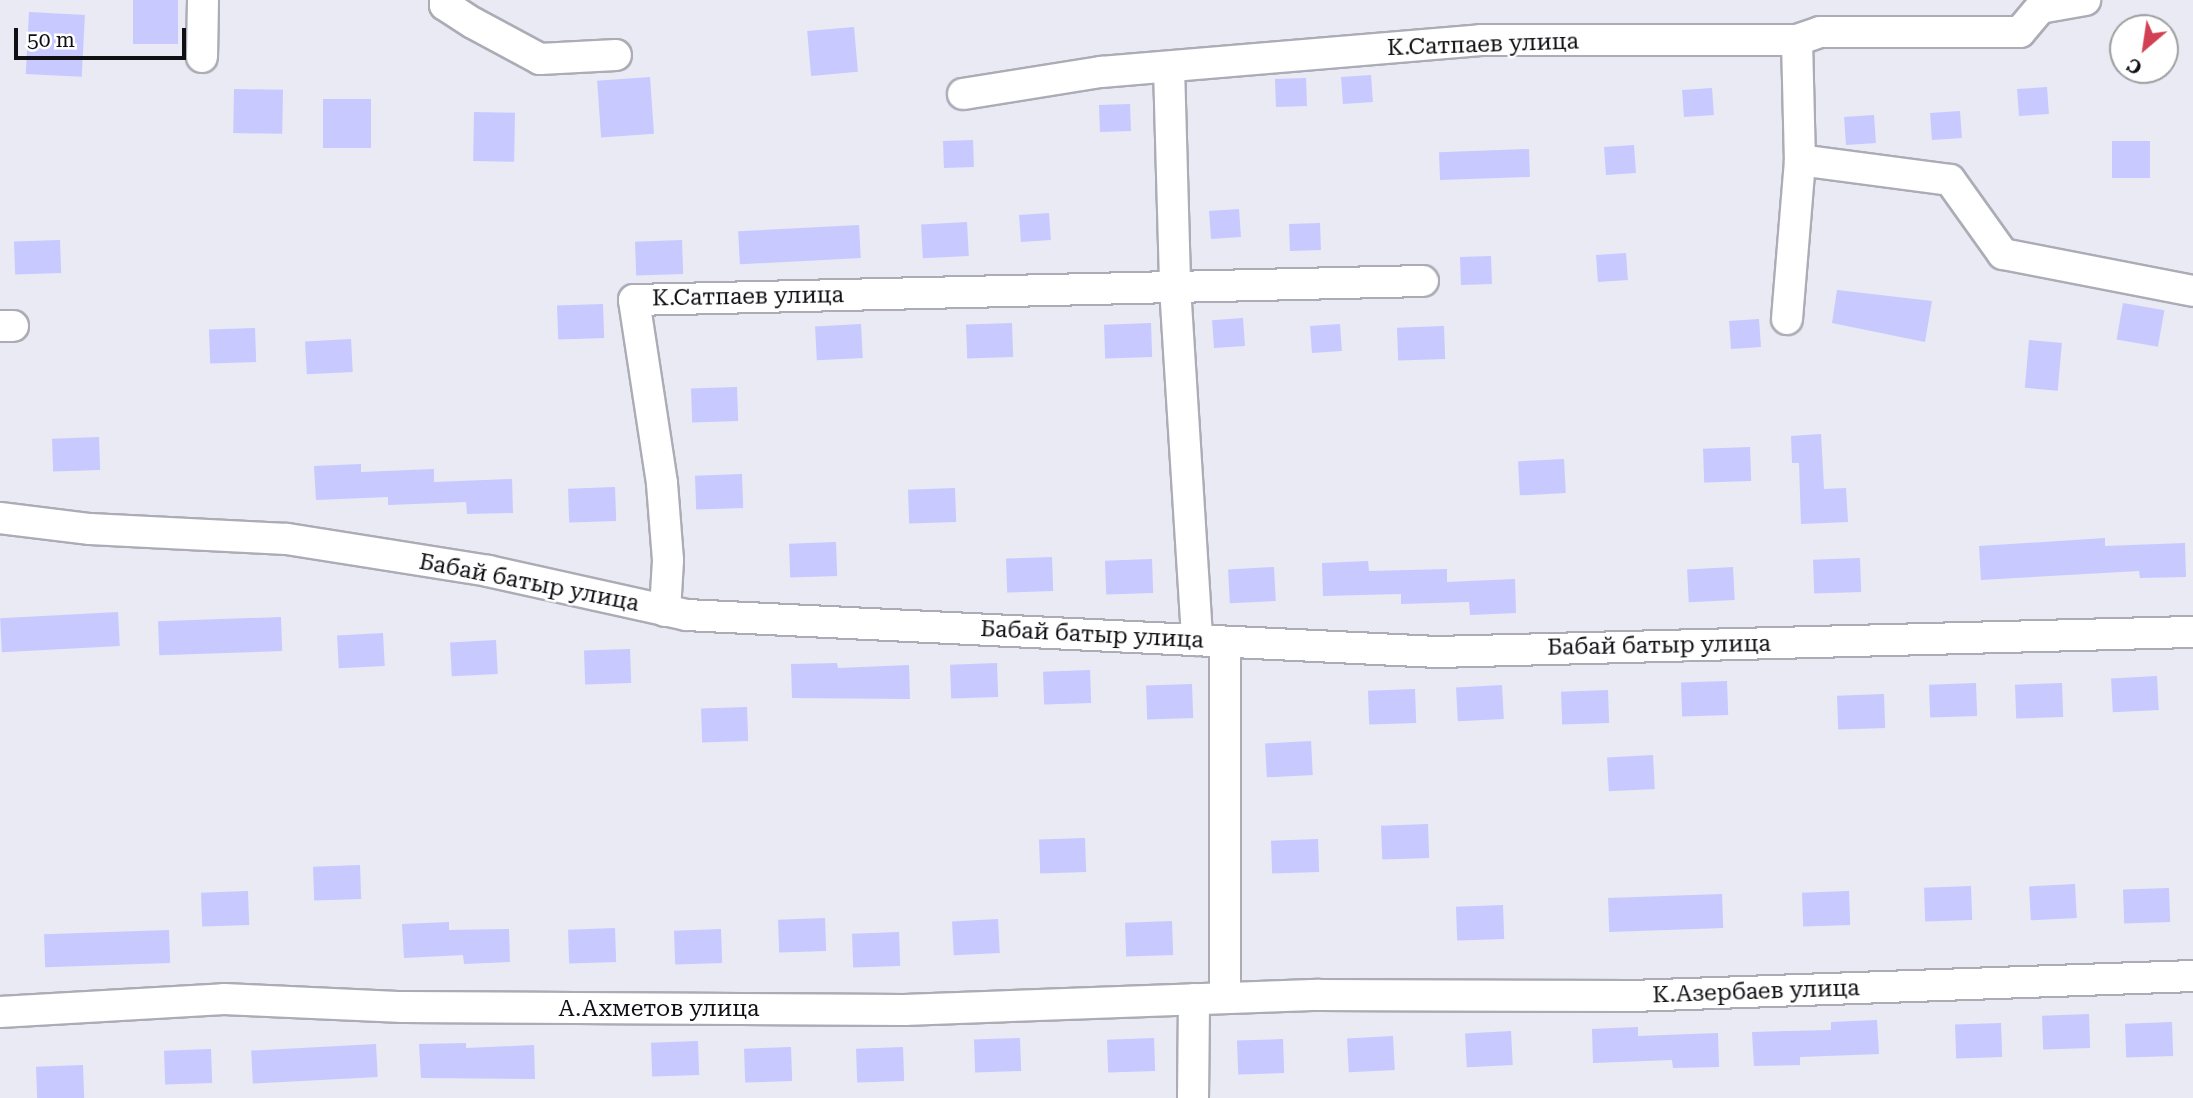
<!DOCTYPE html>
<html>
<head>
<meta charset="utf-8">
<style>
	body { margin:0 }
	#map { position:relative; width:2193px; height:1098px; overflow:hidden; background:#e9eaf4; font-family:"Roboto Serif",serif }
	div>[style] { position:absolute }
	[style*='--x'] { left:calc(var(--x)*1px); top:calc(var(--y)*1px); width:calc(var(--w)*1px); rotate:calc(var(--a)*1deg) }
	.building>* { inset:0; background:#c7c9ff; transform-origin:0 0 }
	.roads { filter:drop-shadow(2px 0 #acacb6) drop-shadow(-2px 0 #acacb6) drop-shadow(0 2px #acacb6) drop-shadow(0 -2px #acacb6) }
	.minor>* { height:30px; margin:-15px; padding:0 15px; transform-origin:15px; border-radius:15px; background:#fff }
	span { translate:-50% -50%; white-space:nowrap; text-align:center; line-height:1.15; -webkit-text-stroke:5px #fff; paint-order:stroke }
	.street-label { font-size:23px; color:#101014 }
	.north { position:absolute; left:2109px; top:14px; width:70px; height:70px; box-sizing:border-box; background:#fff; border:2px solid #9f9fa1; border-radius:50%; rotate:209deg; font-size:19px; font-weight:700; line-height:28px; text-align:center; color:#101014 }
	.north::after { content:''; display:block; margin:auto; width:24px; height:32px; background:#d14153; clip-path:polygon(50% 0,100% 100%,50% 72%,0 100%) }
	.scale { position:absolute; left:14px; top:28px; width:172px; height:32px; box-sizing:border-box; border:4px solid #101014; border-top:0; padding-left:9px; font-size:21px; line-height:24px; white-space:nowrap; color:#101014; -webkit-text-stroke:5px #fff; paint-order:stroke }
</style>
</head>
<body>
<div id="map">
	<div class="building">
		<i style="left:133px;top:0;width:45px;height:44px"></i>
		<i style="left:29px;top:12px;width:56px;height:62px;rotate:3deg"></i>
		<i style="left:854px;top:27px;width:45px;height:47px;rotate:85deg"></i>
		<i style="left:1371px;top:75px;width:27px;height:30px;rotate:86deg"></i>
		<i style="left:650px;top:77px;width:57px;height:53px;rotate:86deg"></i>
		<i style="left:1306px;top:78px;width:28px;height:31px;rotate:88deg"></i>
		<i style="left:2047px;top:87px;width:27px;height:30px;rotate:86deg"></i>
		<i style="left:1712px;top:88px;width:27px;height:30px;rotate:86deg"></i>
		<i style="left:234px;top:89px;width:49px;height:44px;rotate:1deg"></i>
		<i style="left:323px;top:99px;width:48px;height:49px"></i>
		<i style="left:1130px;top:104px;width:27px;height:31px;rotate:88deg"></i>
		<i style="left:1960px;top:111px;width:27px;height:30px;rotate:86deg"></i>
		<i style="left:474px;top:112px;width:41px;height:49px;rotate:1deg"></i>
		<i style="left:1874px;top:115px;width:28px;height:30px;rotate:86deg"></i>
		<i style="left:973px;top:140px;width:27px;height:30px;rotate:88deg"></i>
		<i style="left:2112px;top:141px;width:38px;height:37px"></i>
		<i style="left:1634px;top:145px;width:28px;height:30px;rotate:86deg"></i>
		<i style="left:1529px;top:149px;width:28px;height:90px;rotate:88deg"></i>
		<i style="left:1239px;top:209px;width:28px;height:30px;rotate:86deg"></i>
		<i style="left:1049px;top:213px;width:27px;height:30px;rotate:86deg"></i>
		<i style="left:967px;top:222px;width:34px;height:46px;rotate:87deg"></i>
		<i style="left:1320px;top:223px;width:27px;height:31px;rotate:88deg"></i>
		<i style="left:859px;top:225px;width:33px;height:121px;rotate:87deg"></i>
		<i style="left:60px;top:240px;width:33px;height:46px;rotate:88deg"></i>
		<i style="left:682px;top:240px;width:34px;height:47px;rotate:88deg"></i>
		<i style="left:1626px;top:253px;width:27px;height:30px;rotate:86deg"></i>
		<i style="left:1491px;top:256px;width:28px;height:31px;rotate:88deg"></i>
		<i style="clip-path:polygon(1837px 290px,1932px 301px,1925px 342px,1832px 323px)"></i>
		<i style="left:2123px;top:303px;width:42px;height:37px;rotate:10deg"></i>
		<i style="left:603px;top:304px;width:34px;height:46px;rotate:88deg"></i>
		<i style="left:1243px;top:318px;width:28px;height:31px;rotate:86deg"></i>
		<i style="left:1759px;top:319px;width:28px;height:30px;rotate:86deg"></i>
		<i style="left:1012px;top:323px;width:34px;height:46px;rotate:88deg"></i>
		<i style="left:1151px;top:323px;width:34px;height:47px;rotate:88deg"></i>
		<i style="left:861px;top:324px;width:34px;height:46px;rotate:87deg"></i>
		<i style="left:1340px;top:324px;width:27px;height:30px;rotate:86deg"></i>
		<i style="left:1444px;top:326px;width:33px;height:47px;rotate:88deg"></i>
		<i style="left:255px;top:328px;width:34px;height:46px;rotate:88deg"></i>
		<i style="left:351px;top:339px;width:33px;height:46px;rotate:87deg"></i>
		<i style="left:2029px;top:340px;width:33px;height:48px;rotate:5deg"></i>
		<i style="left:737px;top:387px;width:34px;height:46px;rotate:88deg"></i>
		<i style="clip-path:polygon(1821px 434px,1824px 489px,1846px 488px,1848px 522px,1801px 524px,1799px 463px,1792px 463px,1791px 436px)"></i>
		<i style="left:99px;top:437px;width:33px;height:47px;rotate:88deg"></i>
		<i style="left:1750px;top:447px;width:34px;height:47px;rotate:88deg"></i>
		<i style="left:1564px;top:459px;width:34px;height:46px;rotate:87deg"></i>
		<i style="clip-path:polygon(361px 464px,361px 472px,434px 469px,434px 482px,512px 479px,513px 513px,467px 514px,466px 502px,388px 505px,388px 497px,316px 500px,314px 466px)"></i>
		<i style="left:742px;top:474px;width:34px;height:47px;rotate:88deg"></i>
		<i style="left:615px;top:487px;width:34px;height:47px;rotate:88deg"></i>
		<i style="left:955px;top:488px;width:34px;height:47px;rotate:88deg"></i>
		<i style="clip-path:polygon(2105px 538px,2105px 546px,2185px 543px,2186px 577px,2140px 578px,2139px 571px,1981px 580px,1979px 546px)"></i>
		<i style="left:836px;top:542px;width:34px;height:47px;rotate:88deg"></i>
		<i style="left:1052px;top:557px;width:34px;height:46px;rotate:88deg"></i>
		<i style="left:1860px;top:558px;width:34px;height:47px;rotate:88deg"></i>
		<i style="left:1152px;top:559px;width:34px;height:47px;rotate:88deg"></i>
		<i style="clip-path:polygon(1368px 561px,1369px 571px,1447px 569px,1447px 582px,1515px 579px,1516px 613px,1470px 615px,1469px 602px,1401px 604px,1401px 594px,1323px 596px,1322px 563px)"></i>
		<i style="left:1274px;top:567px;width:34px;height:46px;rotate:87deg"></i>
		<i style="left:1733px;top:567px;width:33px;height:46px;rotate:87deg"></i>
		<i style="left:118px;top:612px;width:34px;height:118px;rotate:87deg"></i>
		<i style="left:281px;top:617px;width:34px;height:123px;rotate:88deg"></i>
		<i style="left:383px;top:633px;width:33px;height:46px;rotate:87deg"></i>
		<i style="left:496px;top:640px;width:34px;height:46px;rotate:87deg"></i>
		<i style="left:630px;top:649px;width:34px;height:46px;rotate:88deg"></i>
		<i style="clip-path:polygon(837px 663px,838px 668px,909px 665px,910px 699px,792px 698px,791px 664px)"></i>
		<i style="left:997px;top:663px;width:34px;height:47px;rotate:88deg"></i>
		<i style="left:1090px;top:670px;width:33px;height:47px;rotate:88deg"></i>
		<i style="left:2157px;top:676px;width:34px;height:46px;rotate:87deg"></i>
		<i style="left:1727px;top:681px;width:34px;height:46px;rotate:88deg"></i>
		<i style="left:1976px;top:683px;width:33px;height:47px;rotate:88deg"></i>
		<i style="left:2062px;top:683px;width:34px;height:47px;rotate:88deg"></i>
		<i style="left:1192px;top:684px;width:34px;height:46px;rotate:88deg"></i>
		<i style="left:1502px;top:685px;width:34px;height:46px;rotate:87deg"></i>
		<i style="left:1415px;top:689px;width:34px;height:47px;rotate:88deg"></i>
		<i style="left:1608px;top:690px;width:33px;height:47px;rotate:88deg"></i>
		<i style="left:1884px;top:694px;width:34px;height:47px;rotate:88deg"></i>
		<i style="left:747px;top:707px;width:34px;height:46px;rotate:88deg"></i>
		<i style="left:1311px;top:741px;width:34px;height:46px;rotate:87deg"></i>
		<i style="left:1653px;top:755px;width:34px;height:46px;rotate:87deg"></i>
		<i style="left:1428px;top:824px;width:34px;height:47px;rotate:88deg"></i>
		<i style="left:1085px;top:838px;width:34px;height:46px;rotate:88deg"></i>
		<i style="left:1318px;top:839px;width:33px;height:47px;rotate:88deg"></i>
		<i style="left:360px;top:865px;width:34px;height:47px;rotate:88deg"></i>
		<i style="left:2075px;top:884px;width:34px;height:46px;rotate:87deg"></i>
		<i style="left:1971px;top:886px;width:34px;height:47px;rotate:88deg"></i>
		<i style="left:2169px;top:888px;width:34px;height:46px;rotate:88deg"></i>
		<i style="left:248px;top:891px;width:34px;height:47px;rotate:88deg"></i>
		<i style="left:1849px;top:891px;width:34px;height:47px;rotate:88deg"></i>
		<i style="left:1722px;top:894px;width:34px;height:114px;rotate:88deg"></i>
		<i style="left:1503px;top:905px;width:34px;height:47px;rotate:88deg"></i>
		<i style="left:825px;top:918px;width:33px;height:47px;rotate:88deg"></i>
		<i style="left:998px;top:919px;width:34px;height:46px;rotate:87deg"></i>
		<i style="left:1172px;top:921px;width:34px;height:47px;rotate:88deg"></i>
		<i style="clip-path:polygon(449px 922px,449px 930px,509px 929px,510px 962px,464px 964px,463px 955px,404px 958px,402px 924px)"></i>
		<i style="left:615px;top:928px;width:34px;height:47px;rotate:88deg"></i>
		<i style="left:721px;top:929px;width:34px;height:47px;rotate:88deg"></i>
		<i style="left:169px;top:930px;width:33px;height:125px;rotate:88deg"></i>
		<i style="left:899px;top:932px;width:34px;height:47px;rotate:88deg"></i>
		<i style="left:2089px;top:1014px;width:34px;height:47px;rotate:88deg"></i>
		<i style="clip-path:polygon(1877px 1020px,1879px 1054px,1800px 1057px,1800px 1065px,1754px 1066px,1752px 1032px,1831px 1030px,1831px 1022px)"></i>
		<i style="left:2172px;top:1022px;width:34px;height:47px;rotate:88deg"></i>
		<i style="left:2001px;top:1023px;width:34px;height:46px;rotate:88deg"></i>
		<i style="clip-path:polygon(1638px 1027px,1638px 1036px,1718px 1033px,1719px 1067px,1673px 1068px,1672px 1060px,1593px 1063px,1592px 1029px)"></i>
		<i style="left:1511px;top:1031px;width:34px;height:46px;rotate:87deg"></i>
		<i style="left:1393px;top:1036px;width:34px;height:46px;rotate:87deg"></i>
		<i style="left:1020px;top:1038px;width:33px;height:46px;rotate:88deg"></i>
		<i style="left:1154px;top:1038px;width:33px;height:47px;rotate:88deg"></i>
		<i style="left:1283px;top:1039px;width:34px;height:46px;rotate:88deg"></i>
		<i style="left:698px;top:1041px;width:34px;height:47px;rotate:88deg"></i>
		<i style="clip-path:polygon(466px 1043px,466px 1048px,534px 1045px,535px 1079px,421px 1078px,419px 1044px)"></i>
		<i style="left:376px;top:1044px;width:33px;height:125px;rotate:87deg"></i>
		<i style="left:791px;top:1047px;width:34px;height:47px;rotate:88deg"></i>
		<i style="left:903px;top:1047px;width:34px;height:47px;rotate:88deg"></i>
		<i style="left:211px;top:1049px;width:34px;height:47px;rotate:88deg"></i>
		<i style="left:83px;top:1065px;width:33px;height:47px;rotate:88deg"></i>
	</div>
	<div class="roads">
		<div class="minor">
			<i style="--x:445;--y:0;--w:5;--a:90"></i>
			<i style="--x:445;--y:5;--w:33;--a:33"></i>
			<i style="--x:473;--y:23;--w:76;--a:28.2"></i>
			<i style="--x:540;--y:59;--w:76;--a:-3"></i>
			<i style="--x:1797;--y:40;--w:24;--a:-19"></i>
			<i style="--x:1820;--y:32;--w:200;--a:0"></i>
			<i style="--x:2020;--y:32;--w:31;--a:-50"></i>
			<i style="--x:2040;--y:8;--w:46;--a:-10.1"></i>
			<i style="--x:202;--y:57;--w:57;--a:-89"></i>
			<i style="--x:1169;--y:67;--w:220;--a:88.4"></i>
			<i style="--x:1175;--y:287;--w:354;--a:86.4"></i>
			<i style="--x:963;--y:94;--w:140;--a:-9.1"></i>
			<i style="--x:1101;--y:72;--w:381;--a:-4.8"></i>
			<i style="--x:1481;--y:40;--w:316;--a:0"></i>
			<i style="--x:1797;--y:40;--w:120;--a:88.6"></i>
			<i style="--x:1800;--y:160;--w:151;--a:7.6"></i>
			<i style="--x:1950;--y:180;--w:91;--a:54.4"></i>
			<i style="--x:2003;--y:254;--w:194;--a:11"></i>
			<i style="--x:1787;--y:319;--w:160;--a:-85.3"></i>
			<i style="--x:0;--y:326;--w:13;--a:0"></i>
			<i style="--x:0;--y:518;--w:91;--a:7"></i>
			<i style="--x:90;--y:529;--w:197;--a:2.9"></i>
			<i style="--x:287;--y:539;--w:204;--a:9"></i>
			<i style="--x:488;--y:571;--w:203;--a:12.5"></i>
			<i style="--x:686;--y:615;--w:752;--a:2.82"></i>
			<i style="--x:1437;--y:652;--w:756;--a:-1.52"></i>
			<i style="--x:665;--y:611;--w:51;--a:-86.6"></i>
			<i style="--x:668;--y:560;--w:77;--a:-94.5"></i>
			<i style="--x:662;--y:483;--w:185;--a:-98.7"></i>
			<i style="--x:634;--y:300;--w:789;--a:-1.38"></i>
			<i style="--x:1225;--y:642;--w:356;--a:90"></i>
			<i style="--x:0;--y:1012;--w:224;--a:-3.3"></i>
			<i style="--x:224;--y:999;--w:179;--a:2.6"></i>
			<i style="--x:403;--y:1007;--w:501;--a:0.34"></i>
			<i style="--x:904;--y:1010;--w:415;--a:-2.1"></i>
			<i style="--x:1319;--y:995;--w:313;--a:0.2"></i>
			<i style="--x:1632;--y:996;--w:561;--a:-2.04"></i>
			<i style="--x:1193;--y:1098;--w:99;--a:-89.4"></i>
		</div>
	</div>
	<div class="street-label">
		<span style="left:1483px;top:45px;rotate:-2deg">К.Сатпаев улица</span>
		<span style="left:748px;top:297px;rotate:-1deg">К.Сатпаев улица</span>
		<span style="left:529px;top:583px;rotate:11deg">Бабай батыр улица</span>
		<span style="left:1092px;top:635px;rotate:3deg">Бабай батыр улица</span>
		<span style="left:1659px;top:646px;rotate:-1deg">Бабай батыр улица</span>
		<span style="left:1756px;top:992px;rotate:-2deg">К.Азербаев улица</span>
		<span style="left:659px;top:1009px">А.Ахметов улица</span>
	</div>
	<div class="north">С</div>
	<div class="scale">50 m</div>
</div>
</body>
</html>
